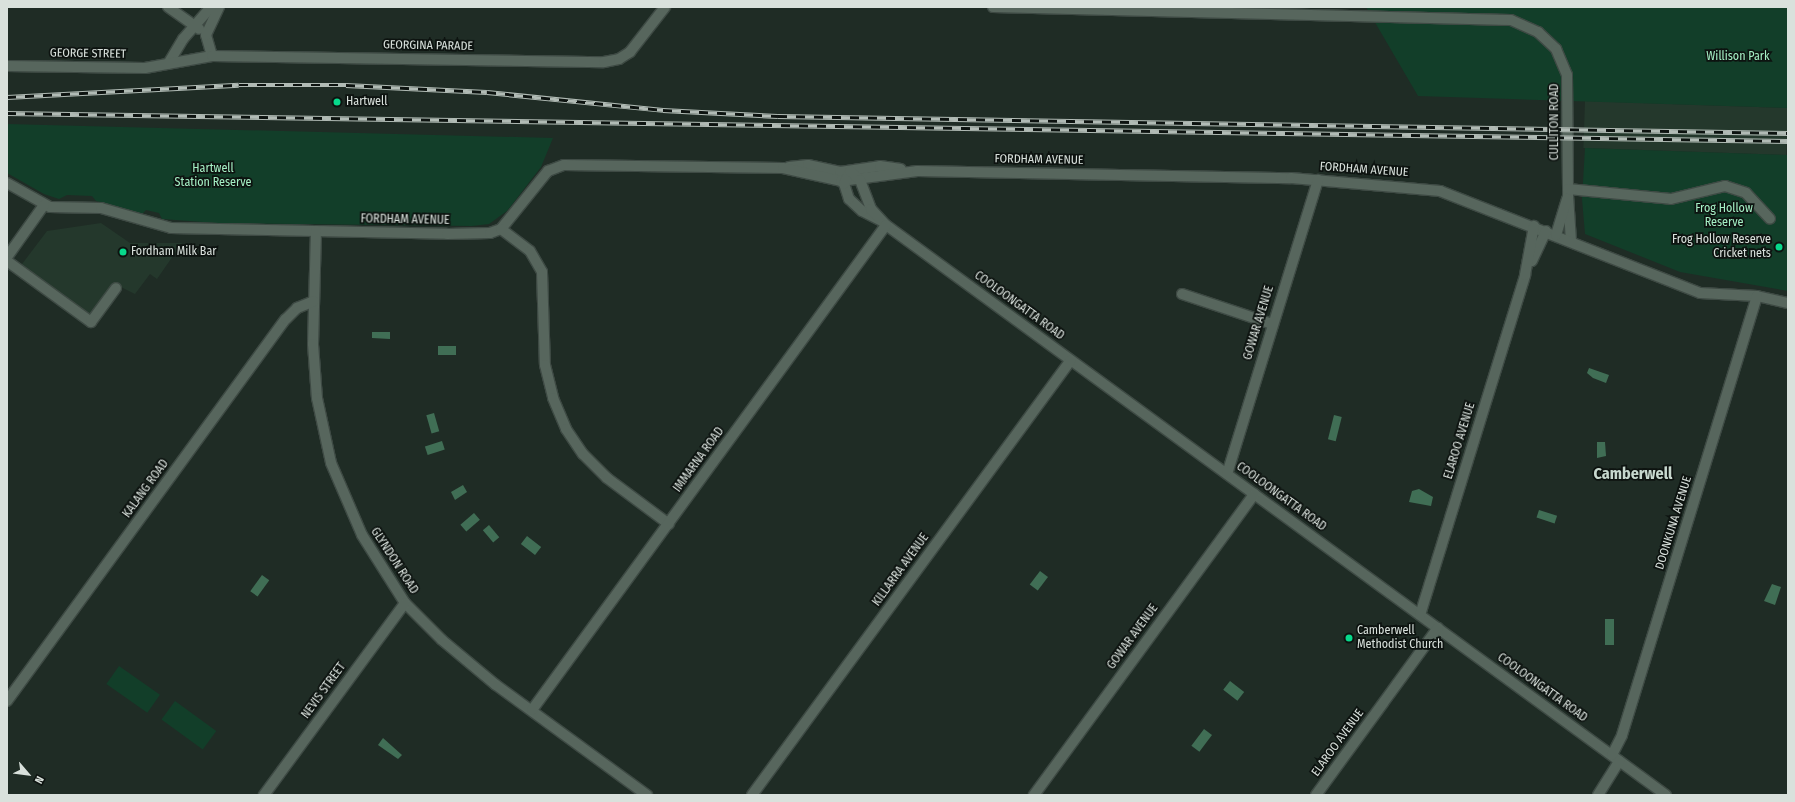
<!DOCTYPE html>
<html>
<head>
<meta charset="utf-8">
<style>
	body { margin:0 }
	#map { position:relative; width:1795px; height:802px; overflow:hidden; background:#1f2c25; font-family:"Fira Sans Condensed",sans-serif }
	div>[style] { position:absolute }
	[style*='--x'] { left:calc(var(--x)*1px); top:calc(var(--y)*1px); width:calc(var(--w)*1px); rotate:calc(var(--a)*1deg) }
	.built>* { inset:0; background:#24382c; transform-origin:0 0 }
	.green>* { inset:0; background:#123e29; transform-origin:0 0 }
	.water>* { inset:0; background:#406e55; transform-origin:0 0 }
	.roads { filter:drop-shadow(1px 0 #3e4a44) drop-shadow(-1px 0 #3e4a44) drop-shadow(0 1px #3e4a44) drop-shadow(0 -1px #3e4a44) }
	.minor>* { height:10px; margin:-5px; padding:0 5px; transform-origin:5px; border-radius:5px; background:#57665d }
	.rail>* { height:4.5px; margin-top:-2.25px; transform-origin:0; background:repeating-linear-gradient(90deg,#0d1310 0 9px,#b1bbb5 0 18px); box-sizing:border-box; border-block:1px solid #b1bbb5 }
	.dots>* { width:11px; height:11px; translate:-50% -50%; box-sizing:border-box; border:2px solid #0d1310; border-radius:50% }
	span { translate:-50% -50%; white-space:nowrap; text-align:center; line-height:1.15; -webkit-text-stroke:3.5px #0d1310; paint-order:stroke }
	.street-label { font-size:12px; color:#d9e1dc }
	.park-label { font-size:12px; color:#a5f0c5 }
	.poi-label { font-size:12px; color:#d9e1dc }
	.left { translate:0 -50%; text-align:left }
	.right { translate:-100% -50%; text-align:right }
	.district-label { font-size:16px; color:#c7d8ce; font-weight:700 }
	.frame { position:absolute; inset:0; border:8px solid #d9e1dc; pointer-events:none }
	.north { position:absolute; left:8px; top:754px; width:40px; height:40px; -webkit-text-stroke:3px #0d1310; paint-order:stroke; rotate:118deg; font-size:11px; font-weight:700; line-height:16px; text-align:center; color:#d9e1dc }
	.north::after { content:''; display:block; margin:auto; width:14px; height:18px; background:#d9e1dc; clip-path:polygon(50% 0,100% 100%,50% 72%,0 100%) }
</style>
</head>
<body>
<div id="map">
	<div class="built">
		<i style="left:1585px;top:101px;width:203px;height:47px;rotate:2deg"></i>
		<i style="clip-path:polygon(101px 223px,130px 243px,182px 243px,157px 279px,150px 274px,135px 294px,121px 287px,92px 328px,16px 272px,47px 231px)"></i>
	</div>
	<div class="green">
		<i style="clip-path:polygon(1366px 7px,1788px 7px,1788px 108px,1418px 96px)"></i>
		<i style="clip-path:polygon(7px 124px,553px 138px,541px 167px,507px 211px,489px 224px,472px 226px,217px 223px,162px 219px,159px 213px,146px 210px,142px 214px,96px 201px,92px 196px,67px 195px,59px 199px,44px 194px,7px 173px)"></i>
		<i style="clip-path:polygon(1585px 148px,1788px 155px,1788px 291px,1680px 272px,1585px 234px,1582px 199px)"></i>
		<i style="left:119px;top:666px;width:50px;height:22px;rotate:35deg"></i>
		<i style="left:175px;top:701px;width:51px;height:23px;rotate:36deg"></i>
	</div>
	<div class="water">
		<i style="clip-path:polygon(372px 332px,390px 332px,390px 339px,372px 338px)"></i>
		<i style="left:438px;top:346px;width:18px;height:9px"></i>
		<i style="clip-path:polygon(1589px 368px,1609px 375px,1606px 383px,1593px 378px,1587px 373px)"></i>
		<i style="left:434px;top:413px;width:19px;height:8px;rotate:74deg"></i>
		<i style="left:1334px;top:415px;width:8px;height:25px;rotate:14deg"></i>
		<i style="left:442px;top:441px;width:9px;height:18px;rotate:72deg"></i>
		<i style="clip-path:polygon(1597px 442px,1605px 442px,1606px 456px,1597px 458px)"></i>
		<i style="clip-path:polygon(463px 485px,467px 492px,455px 500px,451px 492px)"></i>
		<i style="clip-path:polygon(1419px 489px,1433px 497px,1431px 506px,1409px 502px,1412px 491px)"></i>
		<i style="left:1539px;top:510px;width:19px;height:8px;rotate:18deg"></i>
		<i style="left:474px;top:513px;width:9px;height:18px;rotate:49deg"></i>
		<i style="left:489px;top:525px;width:16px;height:8px;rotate:50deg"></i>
		<i style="left:527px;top:536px;width:18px;height:10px;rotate:38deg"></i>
		<i style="left:1040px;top:571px;width:10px;height:17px;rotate:37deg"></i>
		<i style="left:262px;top:575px;width:9px;height:20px;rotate:36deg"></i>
		<i style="clip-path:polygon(1772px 584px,1781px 587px,1775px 605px,1764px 601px)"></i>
		<i style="left:1605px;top:619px;width:9px;height:26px"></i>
		<i style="left:1230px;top:681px;width:18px;height:11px;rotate:38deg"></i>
		<i style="left:1204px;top:729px;width:10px;height:21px;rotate:37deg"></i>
		<i style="clip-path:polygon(383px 738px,402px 755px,398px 759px,378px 745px)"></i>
	</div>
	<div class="roads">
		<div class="minor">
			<i style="--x:168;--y:7;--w:38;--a:35"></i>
			<i style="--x:993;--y:7;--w:518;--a:1.44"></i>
			<i style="--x:1511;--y:20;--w:30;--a:24"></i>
			<i style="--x:1538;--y:32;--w:25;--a:43"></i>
			<i style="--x:1556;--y:49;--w:28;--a:67"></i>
			<i style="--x:1567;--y:75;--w:120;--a:89.5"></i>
			<i style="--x:1568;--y:195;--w:46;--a:86.3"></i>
			<i style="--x:212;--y:56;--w:22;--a:-106"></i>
			<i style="--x:206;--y:35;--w:31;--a:-65"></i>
			<i style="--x:168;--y:64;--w:29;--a:-59"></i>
			<i style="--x:183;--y:39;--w:43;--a:-48.8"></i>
			<i style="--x:7;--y:66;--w:138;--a:0.8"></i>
			<i style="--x:145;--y:68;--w:68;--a:-10.2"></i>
			<i style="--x:212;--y:56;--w:392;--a:0.9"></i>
			<i style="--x:604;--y:62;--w:15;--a:-11"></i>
			<i style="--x:619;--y:59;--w:13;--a:-32"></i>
			<i style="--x:630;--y:52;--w:57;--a:-52.1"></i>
			<i style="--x:789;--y:167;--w:19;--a:-6"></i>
			<i style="--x:808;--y:165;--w:33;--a:12"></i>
			<i style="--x:840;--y:172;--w:40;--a:-8.5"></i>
			<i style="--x:880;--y:166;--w:21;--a:8"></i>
			<i style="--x:7;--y:183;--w:49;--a:29.2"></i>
			<i style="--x:50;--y:207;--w:51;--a:1.1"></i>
			<i style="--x:101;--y:208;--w:73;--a:15.9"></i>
			<i style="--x:171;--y:228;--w:276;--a:1.2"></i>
			<i style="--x:447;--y:234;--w:43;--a:-1.3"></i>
			<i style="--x:490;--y:233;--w:12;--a:-20"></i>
			<i style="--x:501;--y:229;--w:75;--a:-51"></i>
			<i style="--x:548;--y:171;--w:17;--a:-21"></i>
			<i style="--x:564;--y:165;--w:219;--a:0.8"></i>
			<i style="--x:783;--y:168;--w:59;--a:12.6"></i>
			<i style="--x:841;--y:181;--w:77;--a:-7.5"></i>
			<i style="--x:917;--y:171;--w:374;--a:1.1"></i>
			<i style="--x:1291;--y:178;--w:150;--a:5"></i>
			<i style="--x:1440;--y:191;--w:279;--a:21.4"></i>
			<i style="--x:1700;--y:293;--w:57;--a:3"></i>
			<i style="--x:1757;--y:296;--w:32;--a:13"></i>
			<i style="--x:1568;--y:189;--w:103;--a:5.5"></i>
			<i style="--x:1671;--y:199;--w:56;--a:-13.5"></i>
			<i style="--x:1725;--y:186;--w:22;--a:18"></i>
			<i style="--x:1746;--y:193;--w:35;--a:47"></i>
			<i style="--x:880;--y:220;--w:20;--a:-153"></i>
			<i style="--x:862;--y:211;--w:18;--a:-137"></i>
			<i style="--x:849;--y:199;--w:16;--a:-108"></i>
			<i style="--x:844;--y:184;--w:14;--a:-65"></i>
			<i style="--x:850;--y:171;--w:13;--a:42"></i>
			<i style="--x:860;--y:180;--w:31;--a:69"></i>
			<i style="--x:871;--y:209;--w:22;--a:47"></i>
			<i style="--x:886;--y:225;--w:966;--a:36.16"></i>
			<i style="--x:501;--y:229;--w:36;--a:37"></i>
			<i style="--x:530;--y:251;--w:24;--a:60"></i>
			<i style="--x:542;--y:272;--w:93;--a:88.2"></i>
			<i style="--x:545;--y:365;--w:34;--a:76"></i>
			<i style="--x:553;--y:398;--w:34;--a:67"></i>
			<i style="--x:566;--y:429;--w:30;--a:56"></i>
			<i style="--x:583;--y:454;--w:34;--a:45"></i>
			<i style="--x:607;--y:478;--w:77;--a:36.6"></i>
			<i style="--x:316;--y:231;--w:113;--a:91.5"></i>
			<i style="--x:313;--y:344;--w:54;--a:85.8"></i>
			<i style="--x:317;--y:398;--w:66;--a:77.8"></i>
			<i style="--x:331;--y:463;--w:78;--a:66.7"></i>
			<i style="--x:362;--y:535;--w:80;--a:57.7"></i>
			<i style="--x:405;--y:603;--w:52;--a:45"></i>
			<i style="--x:442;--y:640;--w:70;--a:39.8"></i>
			<i style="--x:496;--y:685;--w:187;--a:36.1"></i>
			<i style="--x:1556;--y:235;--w:38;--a:-73"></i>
			<i style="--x:7;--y:257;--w:64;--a:-54.6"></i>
			<i style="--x:7;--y:261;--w:104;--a:36"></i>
			<i style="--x:91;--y:322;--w:42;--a:-53.7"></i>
			<i style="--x:1532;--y:261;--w:33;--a:-65"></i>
			<i style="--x:1182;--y:294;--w:95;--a:18.4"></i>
			<i style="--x:1227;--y:474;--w:308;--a:-72.8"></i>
			<i style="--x:1420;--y:615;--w:356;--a:-72.8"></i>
			<i style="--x:1525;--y:275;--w:50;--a:-79.6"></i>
			<i style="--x:7;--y:701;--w:473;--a:-53.9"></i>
			<i style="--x:286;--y:319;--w:16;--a:-45"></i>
			<i style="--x:297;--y:308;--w:18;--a:-22"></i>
			<i style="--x:532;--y:710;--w:600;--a:-53.87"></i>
			<i style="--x:1612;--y:755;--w:22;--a:-63"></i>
			<i style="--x:1622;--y:735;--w:459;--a:-72.9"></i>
			<i style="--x:264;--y:795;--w:238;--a:-53.7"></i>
			<i style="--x:752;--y:795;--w:539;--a:-53.75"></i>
			<i style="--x:1034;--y:795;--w:373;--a:-53.8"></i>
			<i style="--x:1316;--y:795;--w:207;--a:-53.9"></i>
			<i style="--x:1598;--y:795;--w:40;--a:-58"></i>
		</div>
	</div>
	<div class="rail">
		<i style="--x:7;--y:97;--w:232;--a:-3"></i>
		<i style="--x:239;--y:85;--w:107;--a:0"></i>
		<i style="--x:346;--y:85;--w:141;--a:2.8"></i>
		<i style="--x:487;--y:92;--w:177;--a:5.8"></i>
		<i style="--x:663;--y:110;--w:115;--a:3"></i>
		<i style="--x:778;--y:116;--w:1010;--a:0.96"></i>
		<i style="--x:7;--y:113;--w:1781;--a:0.9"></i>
	</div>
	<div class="dots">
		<i style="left:337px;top:102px;background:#07d98b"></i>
		<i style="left:1779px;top:247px;background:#07d98b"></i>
		<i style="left:123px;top:252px;background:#07d98b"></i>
		<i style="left:1349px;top:638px;background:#07d98b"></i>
	</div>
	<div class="street-label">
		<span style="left:428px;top:46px;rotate:1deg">GEORGINA PARADE</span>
		<span style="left:88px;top:54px;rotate:1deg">GEORGE STREET</span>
		<span style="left:1555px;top:122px;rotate:-90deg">CULLITON ROAD</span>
		<span style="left:1039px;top:160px;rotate:1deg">FORDHAM AVENUE</span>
		<span style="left:1364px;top:170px;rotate:4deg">FORDHAM AVENUE</span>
		<span style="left:405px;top:220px;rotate:1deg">FORDHAM AVENUE</span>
		<span style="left:1019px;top:306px;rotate:36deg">COOLOONGATTA ROAD</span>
		<span style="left:1259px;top:323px;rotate:-73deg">GOWAR AVENUE</span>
		<span style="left:1460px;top:441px;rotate:-73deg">ELAROO AVENUE</span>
		<span style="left:699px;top:460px;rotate:-54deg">IMMARNA ROAD</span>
		<span style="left:146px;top:489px;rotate:-54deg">KALANG ROAD</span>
		<span style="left:1281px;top:497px;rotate:36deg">COOLOONGATTA ROAD</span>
		<span style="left:1674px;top:523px;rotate:-73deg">DOONKUNA AVENUE</span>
		<span style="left:394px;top:561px;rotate:57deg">GLYNDON ROAD</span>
		<span style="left:901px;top:570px;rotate:-54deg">KILLARRA AVENUE</span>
		<span style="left:1133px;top:637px;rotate:-54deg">GOWAR AVENUE</span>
		<span style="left:1542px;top:688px;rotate:36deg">COOLOONGATTA ROAD</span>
		<span style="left:324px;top:691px;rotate:-54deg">NEVIS STREET</span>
		<span style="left:1338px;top:743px;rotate:-54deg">ELAROO AVENUE</span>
	</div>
	<div class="park-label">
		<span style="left:1738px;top:57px">Willison Park</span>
		<span style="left:213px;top:176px">Hartwell<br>Station Reserve</span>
		<span style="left:1724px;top:216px">Frog Hollow<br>Reserve</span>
	</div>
	<div class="poi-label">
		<span class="left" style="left:346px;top:102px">Hartwell</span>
		<span class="right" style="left:1771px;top:247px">Frog Hollow Reserve<br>Cricket nets</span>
		<span class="left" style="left:131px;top:252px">Fordham Milk Bar</span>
		<span class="left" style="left:1357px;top:638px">Camberwell<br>Methodist Church</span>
	</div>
	<div class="district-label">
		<span style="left:1633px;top:474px">Camberwell</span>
	</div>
	<div class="frame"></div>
	<div class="north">N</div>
</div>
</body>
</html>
